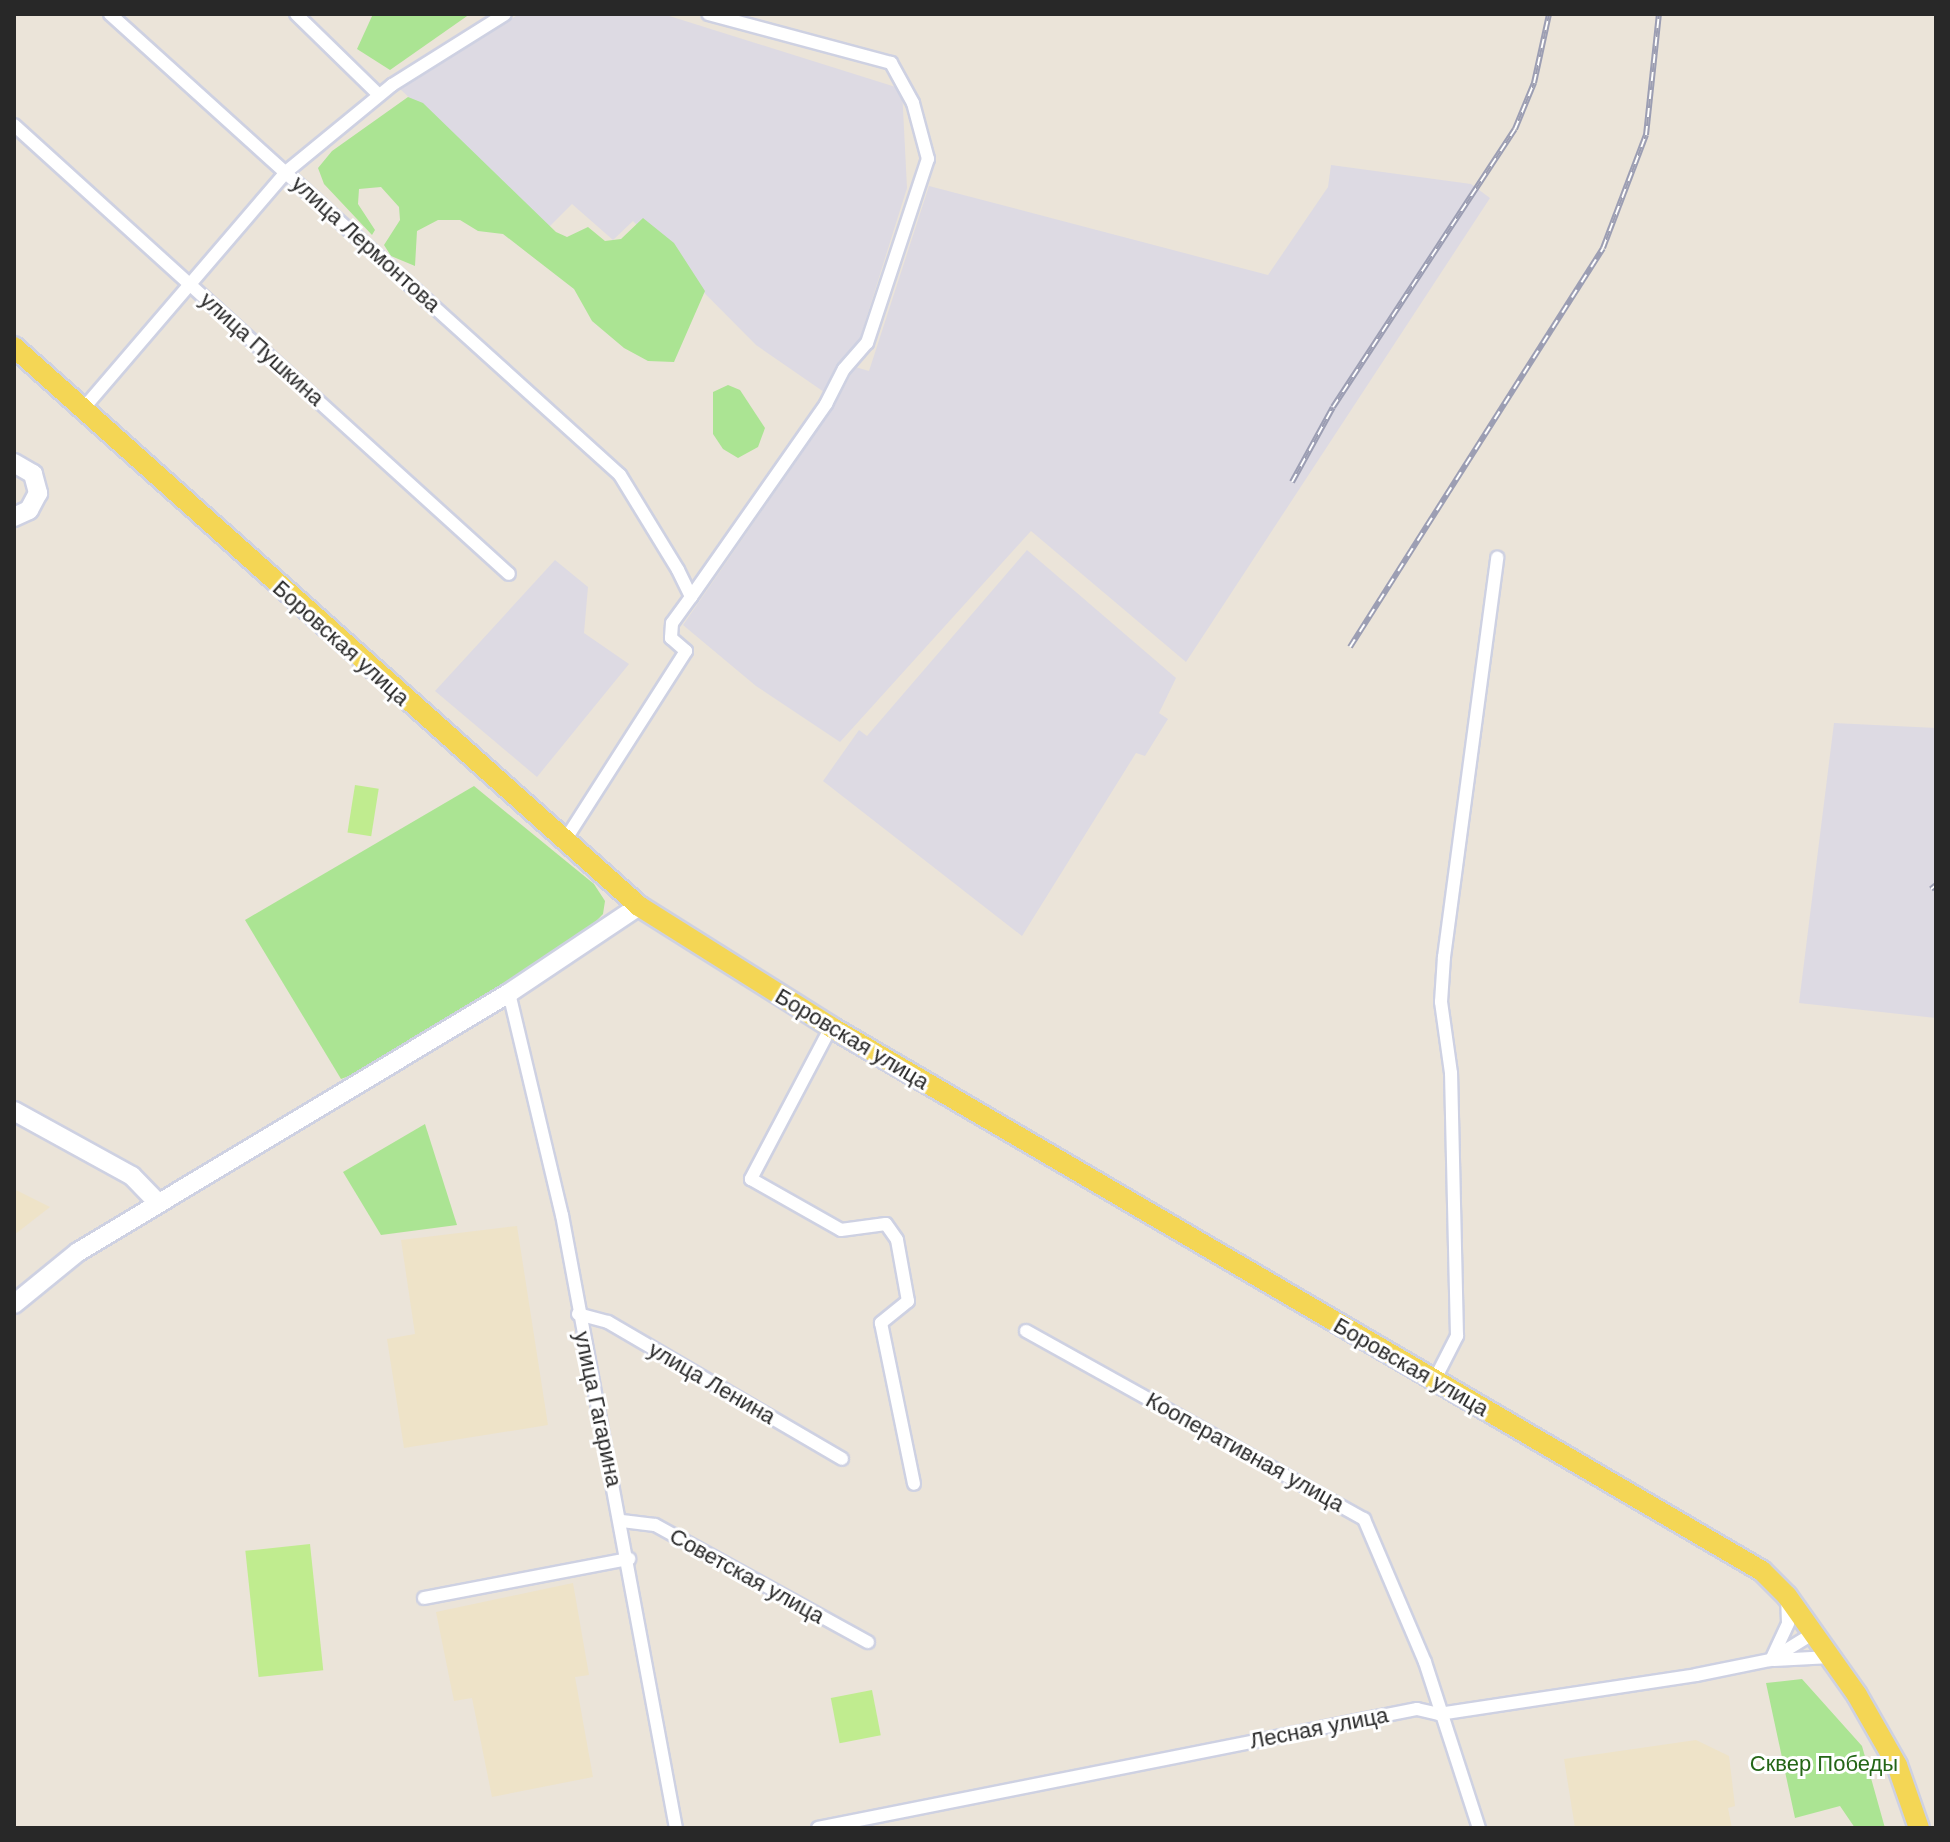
<!DOCTYPE html>
<html>
<head>
<meta charset="utf-8">
<style>
	body { margin:0 }
	#map { position:relative; width:1950px; height:1842px; overflow:hidden; background:#ebe4d9; font-family:Arial,sans-serif }
	div>[style] { position:absolute }
	[style*='--x'] { left:calc(var(--x)*1px); top:calc(var(--y)*1px); width:calc(var(--w)*1px); rotate:calc(var(--a)*1deg) }
	.industrial>* { inset:0; background:#dddae3 }
	.education>* { inset:0; background:#eee3c8 }
	.green>* { inset:0; background:#abe493 }
	.pitch>* { inset:0; background:#c0ec8f; transform-origin:0 0 }
	.roads { filter:drop-shadow(2px 0 #ced1e2) drop-shadow(-2px 0 #ced1e2) drop-shadow(0 2px #ced1e2) drop-shadow(0 -2px #ced1e2) }
	.street>* { height:12px; margin:-6px; padding:0 6px; transform-origin:6px; border-radius:6px; background:#fff }
	.secondary>* { height:18px; margin:-9px; padding:0 9px; transform-origin:9px; border-radius:9px; background:#fff }
	.primary>* { height:20px; margin:-10px; padding:0 10px; transform-origin:10px; border-radius:10px; background:#f4d655 }
	.rail>* { height:6px; margin-top:-3px; transform-origin:0; background:repeating-linear-gradient(90deg,#fff 0 9px,#9c9eb3 0 18px); box-sizing:border-box; border-block:2px solid #9c9eb3 }
	span { translate:-50% -50%; white-space:nowrap; text-align:center; line-height:1.15; -webkit-text-stroke:6px #fff; paint-order:stroke }
	.street-label { font-size:22px; color:#282828 }
	.park-label { font-size:22px; color:#246617 }
	.frame { position:absolute; inset:0; border:16px solid #282828; pointer-events:none }
</style>
</head>
<body>
<div id="map">
	<div class="industrial">
		<i style="clip-path:polygon(519px 14px,663px 14px,902px 89px,907px 188px,860px 338px,824px 392px,756px 345px,633px 221px,613px 240px,572px 204px,549px 227px,400px 89px)"></i>
		<i style="clip-path:polygon(1331px 165px,1471px 184px,1490px 198px,1186px 662px,1031px 531px,840px 742px,756px 686px,683px 625px,833px 408px,855px 367px,869px 371px,929px 186px,1268px 275px,1328px 187px)"></i>
		<i style="clip-path:polygon(1027px 550px,1176px 678px,1159px 713px,1168px 719px,1145px 756px,1136px 753px,1022px 936px,823px 781px,859px 730px,867px 736px)"></i>
		<i style="clip-path:polygon(555px 560px,588px 587px,584px 633px,629px 664px,537px 777px,435px 691px)"></i>
		<i style="clip-path:polygon(1834px 723px,1936px 728px,1936px 1018px,1799px 1003px)"></i>
	</div>
	<div class="education">
		<i style="clip-path:polygon(14px 1189px,50px 1207px,14px 1235px)"></i>
		<i style="clip-path:polygon(517px 1226px,548px 1425px,404px 1448px,387px 1339px,415px 1334px,401px 1240px)"></i>
		<i style="clip-path:polygon(573px 1583px,589px 1675px,575px 1677px,593px 1777px,492px 1797px,472px 1698px,454px 1701px,436px 1612px)"></i>
		<i style="clip-path:polygon(1696px 1740px,1729px 1756px,1735px 1806px,1728px 1808px,1732px 1828px,1575px 1828px,1564px 1759px)"></i>
	</div>
	<div class="green">
		<i style="clip-path:polygon(373px 14px,470px 14px,390px 70px,357px 49px)"></i>
		<i style="clip-path:polygon(408px 97px,423px 103px,556px 232px,567px 237px,588px 227px,605px 241px,621px 239px,643px 218px,674px 243px,705px 291px,674px 362px,648px 361px,624px 348px,592px 321px,574px 289px,503px 234px,478px 231px,460px 220px,438px 220px,417px 231px,415px 266px,391px 256px,384px 245px,400px 220px,399px 207px,381px 187px,359px 189px,358px 204px,375px 230px,372px 235px,324px 184px,318px 168px,332px 151px)"></i>
		<i style="clip-path:polygon(728px 385px,740px 390px,765px 428px,758px 447px,738px 458px,723px 449px,713px 434px,713px 392px)"></i>
		<i style="clip-path:polygon(474px 786px,594px 884px,605px 901px,603px 914px,580px 938px,371px 1068px,341px 1079px,245px 920px)"></i>
		<i style="clip-path:polygon(425px 1124px,457px 1225px,381px 1235px,343px 1172px)"></i>
		<i style="clip-path:polygon(1802px 1679px,1862px 1746px,1885px 1828px,1855px 1828px,1840px 1806px,1795px 1818px,1766px 1683px)"></i>
	</div>
	<div class="pitch">
		<i style="left:355px;top:785px;width:24px;height:48px;rotate:9deg"></i>
		<i style="left:310px;top:1544px;width:127px;height:65px;rotate:84deg"></i>
		<i style="left:872px;top:1690px;width:46px;height:42px;rotate:79deg"></i>
	</div>
	<div class="roads">
		<div class="street">
			<i style="--x:110;--y:14;--w:687;--a:42.11"></i>
			<i style="--x:620;--y:475;--w:111;--a:58.6"></i>
			<i style="--x:678;--y:570;--w:30;--a:64"></i>
			<i style="--x:691;--y:597;--w:32;--a:126"></i>
			<i style="--x:672;--y:623;--w:15;--a:94"></i>
			<i style="--x:671;--y:638;--w:20;--a:41"></i>
			<i style="--x:686;--y:651;--w:224;--a:122.6"></i>
			<i style="--x:296;--y:14;--w:116;--a:44.3"></i>
			<i style="--x:14;--y:125;--w:668;--a:42.21"></i>
			<i style="--x:83;--y:409;--w:312;--a:-49.4"></i>
			<i style="--x:286;--y:172;--w:137;--a:-39.4"></i>
			<i style="--x:392;--y:85;--w:133;--a:-32.1"></i>
			<i style="--x:691;--y:597;--w:236;--a:-55"></i>
			<i style="--x:826;--y:404;--w:39;--a:-63"></i>
			<i style="--x:844;--y:369;--w:35;--a:-49"></i>
			<i style="--x:867;--y:343;--w:194;--a:-71.7"></i>
			<i style="--x:928;--y:159;--w:58;--a:-105"></i>
			<i style="--x:913;--y:103;--w:46;--a:-118.8"></i>
			<i style="--x:891;--y:63;--w:189;--a:-165"></i>
			<i style="--x:509;--y:993;--w:228;--a:76.6"></i>
			<i style="--x:562;--y:1215;--w:624;--a:79.47"></i>
			<i style="--x:831;--y:1027;--w:172;--a:117.8"></i>
			<i style="--x:751;--y:1179;--w:103;--a:29.5"></i>
			<i style="--x:841;--y:1230;--w:45;--a:-7.6"></i>
			<i style="--x:886;--y:1224;--w:19;--a:55"></i>
			<i style="--x:897;--y:1240;--w:62;--a:79.8"></i>
			<i style="--x:908;--y:1301;--w:35;--a:141"></i>
			<i style="--x:881;--y:1323;--w:164;--a:78.4"></i>
			<i style="--x:578;--y:1314;--w:31;--a:15"></i>
			<i style="--x:608;--y:1322;--w:271;--a:30.3"></i>
			<i style="--x:1026;--y:1331;--w:387;--a:29.1"></i>
			<i style="--x:1364;--y:1519;--w:155;--a:66.9"></i>
			<i style="--x:1425;--y:1662;--w:175;--a:72"></i>
			<i style="--x:1434;--y:1381;--w:51;--a:-62.9"></i>
			<i style="--x:1457;--y:1336;--w:263;--a:-91.3"></i>
			<i style="--x:1451;--y:1073;--w:72;--a:-98"></i>
			<i style="--x:1441;--y:1002;--w:45;--a:-86.2"></i>
			<i style="--x:1444;--y:957;--w:403;--a:-82.4"></i>
			<i style="--x:622;--y:1521;--w:33;--a:7"></i>
			<i style="--x:655;--y:1525;--w:243;--a:28.8"></i>
			<i style="--x:424;--y:1598;--w:209;--a:-10.8"></i>
			<i style="--x:1772;--y:1658;--w:38;--a:-65"></i>
			<i style="--x:1788;--y:1623;--w:23;--a:-92"></i>
			<i style="--x:1774;--y:1660;--w:57;--a:-3"></i>
			<i style="--x:818;--y:1828;--w:611;--a:-11.24"></i>
			<i style="--x:1417;--y:1709;--w:23;--a:13"></i>
			<i style="--x:1439;--y:1714;--w:260;--a:-8.6"></i>
			<i style="--x:1696;--y:1675;--w:76;--a:-11.5"></i>
			<i style="--x:1770;--y:1660;--w:52;--a:-31.5"></i>
		</div>
		<div class="secondary">
			<i style="--x:14;--y:463;--w:22;--a:30"></i>
			<i style="--x:33;--y:474;--w:20;--a:75"></i>
			<i style="--x:38;--y:493;--w:19;--a:118"></i>
			<i style="--x:29;--y:510;--w:17;--a:155"></i>
			<i style="--x:14;--y:1111;--w:135;--a:28.8"></i>
			<i style="--x:132;--y:1176;--w:37;--a:46"></i>
			<i style="--x:14;--y:1304;--w:82;--a:-39.1"></i>
			<i style="--x:78;--y:1252;--w:503;--a:-31"></i>
			<i style="--x:509;--y:993;--w:156;--a:-33.8"></i>
		</div>
		<div class="primary">
			<i style="--x:14;--y:347;--w:839;--a:41.81"></i>
			<i style="--x:639;--y:906;--w:227;--a:32.2"></i>
			<i style="--x:831;--y:1027;--w:1078;--a:30.3"></i>
			<i style="--x:1762;--y:1571;--w:35;--a:45"></i>
			<i style="--x:1787;--y:1596;--w:121;--a:54.7"></i>
			<i style="--x:1857;--y:1695;--w:81;--a:60.3"></i>
			<i style="--x:1897;--y:1765;--w:67;--a:70.8"></i>
		</div>
	</div>
	<div class="rail">
		<i style="--x:1292;--y:482;--w:85;--a:-61.3"></i>
		<i style="--x:1333;--y:407;--w:332;--a:-56.8"></i>
		<i style="--x:1515;--y:129;--w:50;--a:-67.6"></i>
		<i style="--x:1534;--y:83;--w:71;--a:-77.7"></i>
		<i style="--x:1350;--y:647;--w:472;--a:-57.6"></i>
		<i style="--x:1603;--y:248;--w:121;--a:-69.2"></i>
		<i style="--x:1646;--y:135;--w:122;--a:-83.9"></i>
		<i style="--x:1931;--y:889;--w:6;--a:-39"></i>
	</div>
	<div class="street-label">
		<span style="left:366px;top:244px;rotate:42deg">улица Лермонтова</span>
		<span style="left:262px;top:349px;rotate:42deg">улица Пушкина</span>
		<span style="left:341px;top:643px;rotate:42deg">Боровская улица</span>
		<span style="left:852px;top:1039px;rotate:31deg">Боровская улица</span>
		<span style="left:1411px;top:1367px;rotate:30deg">Боровская улица</span>
		<span style="left:712px;top:1383px;rotate:30deg">улица Ленина</span>
		<span style="left:598px;top:1409px;rotate:78deg">улица Гагарина</span>
		<span style="left:1245px;top:1452px;rotate:29deg">Кооперативная улица</span>
		<span style="left:747px;top:1576px;rotate:29deg">Советская улица</span>
		<span style="left:1319px;top:1728px;rotate:-11deg">Лесная улица</span>
	</div>
	<div class="park-label">
		<span style="left:1824px;top:1764px">Сквер Победы</span>
	</div>
	<div class="frame"></div>
</div>
</body>
</html>
